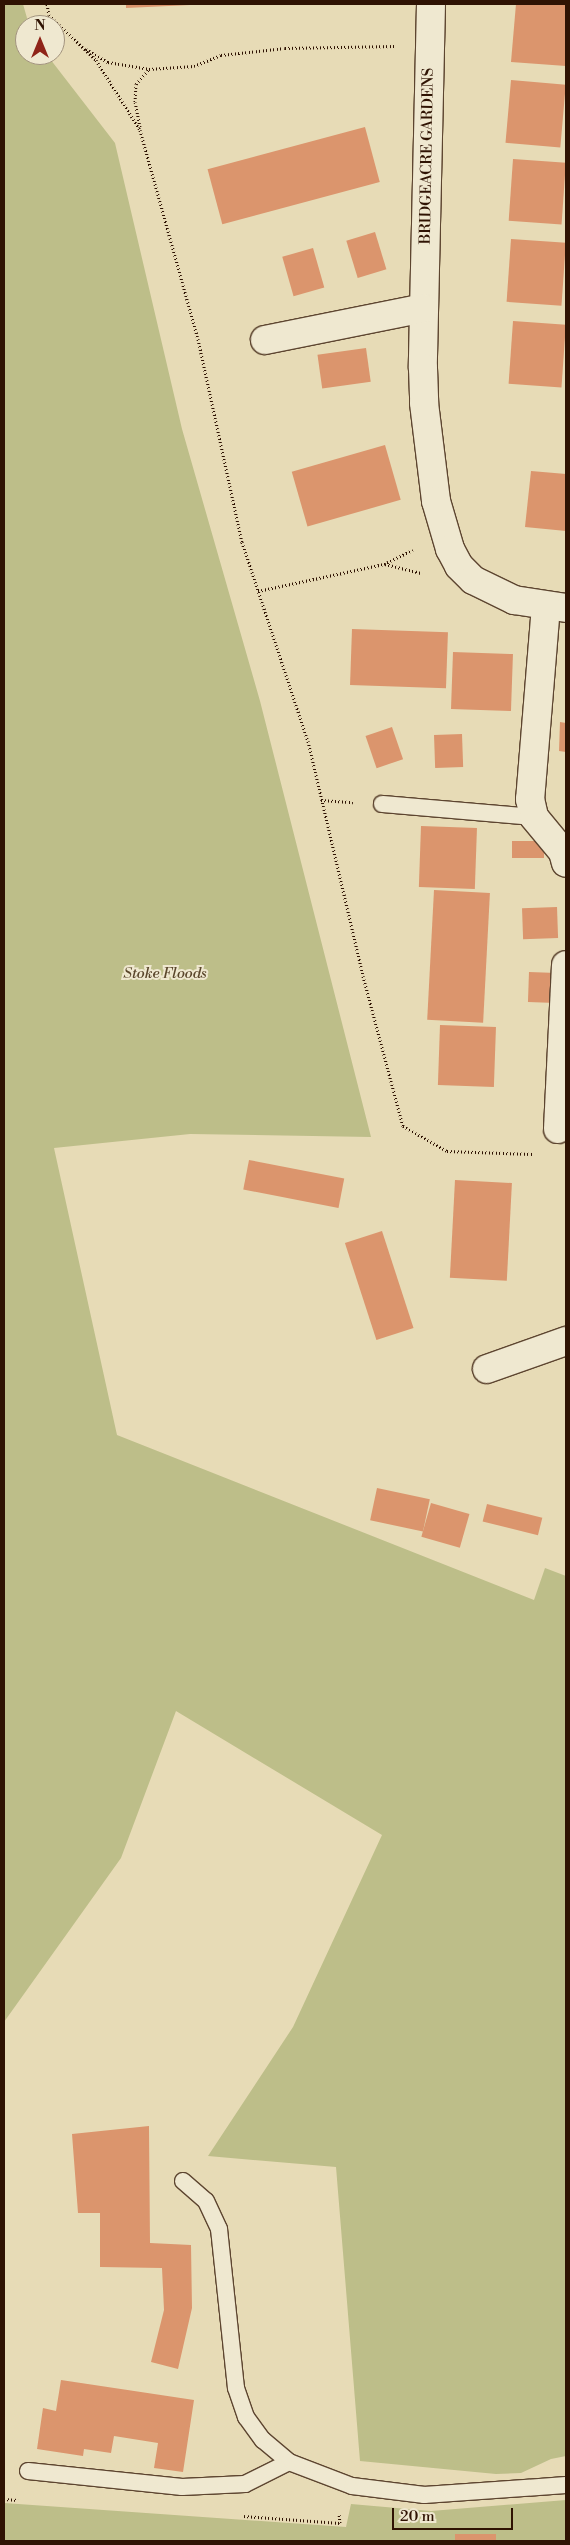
<!DOCTYPE html>
<html>
<head>
<meta charset="utf-8">
<style>
	body { margin:0 }
	#map { position:relative; width:570px; height:2545px; overflow:hidden; background:#e7dbb6; font-family:"Libre Bodoni",serif }
	div>[style] { position:absolute }
	[style*='--x'] { left:calc(var(--x)*1px); top:calc(var(--y)*1px); width:calc(var(--w)*1px); rotate:calc(var(--a)*1deg) }
	.green>* { inset:0; background:#bdbe89 }
	.building>* { inset:0; background:#db956d; transform-origin:0 0 }
	.path>* { height:3px; margin-top:-1.5px; transform-origin:0; background:repeating-linear-gradient(90deg,#2f1303 0 1px,transparent 0 3.5px) }
	.roads { filter:drop-shadow(1px 0 #5d4530) drop-shadow(-1px 0 #5d4530) drop-shadow(0 1px #5d4530) drop-shadow(0 -1px #5d4530) }
	.lane>* { height:16px; margin:-8px; padding:0 8px; transform-origin:8px; border-radius:8px; background:#efe8d0 }
	.street>* { height:28px; margin:-14px; padding:0 14px; transform-origin:14px; border-radius:14px; background:#efe8d0 }
	span { translate:-50% -50%; white-space:nowrap; text-align:center; line-height:1.15; -webkit-text-stroke:4px #efe8d0; paint-order:stroke }
	.street-label { font-size:15px; color:#2f1303 }
	.park-label { font-size:15px; color:#5a462b; font-style:italic }
	.frame { position:absolute; inset:0; border:5px solid #2f1303; pointer-events:none }
	.north { position:absolute; left:15px; top:15px; width:50px; height:50px; box-sizing:border-box; background:#efe8d0; border:1px solid #a2937e; border-radius:50%; rotate:0deg; font-size:14px; font-weight:700; line-height:20px; text-align:center; color:#2f1303 }
	.north::after { content:''; display:block; margin:auto; width:18px; height:22px; background:#8f2418; clip-path:polygon(50% 0,100% 100%,50% 72%,0 100%) }
	.scale { position:absolute; left:392px; top:2508px; width:121px; height:22px; box-sizing:border-box; border:2px solid #2f1303; border-top:0; padding-left:6px; font-size:15px; line-height:18px; white-space:nowrap; color:#2f1303; -webkit-text-stroke:4px #efe8d0; paint-order:stroke }
</style>
</head>
<body>
<div id="map">
	<div class="green">
		<i style="clip-path:polygon(4px 4px,23px 4px,29px 25px,25px 25px,25px 55px,47px 55px,115px 143px,182px 429px,260px 701px,371px 1137px,190px 1134px,54px 1148px,117px 1435px,534px 1600px,545px 1568px,566px 1576px,566px 2456px,551px 2459px,521px 2473px,496px 2474px,360px 2461px,336px 2167px,208px 2156px,293px 2027px,382px 1835px,176px 1711px,121px 1858px,4px 2022px)"></i>
		<i style="clip-path:polygon(566px 2500px,566px 2541px,4px 2541px,4px 2503px,346px 2527px,351px 2504px,431px 2511px)"></i>
	</div>
	<div class="building">
		<i style="clip-path:polygon(126px 4px,190px 4px,190px 5px,126px 8px)"></i>
		<i style="clip-path:polygon(516px 4px,566px 4px,566px 66px,511px 62px)"></i>
		<i style="left:511px;top:80px;width:55px;height:63px;rotate:5deg"></i>
		<i style="left:365px;top:127px;width:57px;height:163px;rotate:75deg"></i>
		<i style="left:513px;top:159px;width:53px;height:62px;rotate:4deg"></i>
		<i style="left:375px;top:232px;width:39px;height:30px;rotate:73deg"></i>
		<i style="left:511px;top:239px;width:55px;height:63px;rotate:4deg"></i>
		<i style="left:313px;top:248px;width:41px;height:32px;rotate:74deg"></i>
		<i style="left:513px;top:321px;width:53px;height:63px;rotate:4deg"></i>
		<i style="left:366px;top:348px;width:34px;height:49px;rotate:82deg"></i>
		<i style="left:385px;top:445px;width:57px;height:97px;rotate:74deg"></i>
		<i style="clip-path:polygon(531px 471px,566px 474px,566px 531px,525px 527px)"></i>
		<i style="left:352px;top:629px;width:96px;height:56px;rotate:2deg"></i>
		<i style="left:453px;top:652px;width:60px;height:57px;rotate:2deg"></i>
		<i style="clip-path:polygon(560px 722px,566px 723px,566px 752px,559px 751px)"></i>
		<i style="left:392px;top:727px;width:34px;height:28px;rotate:71deg"></i>
		<i style="left:462px;top:734px;width:33px;height:28px;rotate:88deg"></i>
		<i style="left:421px;top:826px;width:56px;height:61px;rotate:2deg"></i>
		<i style="left:512px;top:841px;width:32px;height:17px"></i>
		<i style="left:434px;top:890px;width:56px;height:130px;rotate:3deg"></i>
		<i style="left:557px;top:907px;width:31px;height:35px;rotate:88deg"></i>
		<i style="left:529px;top:972px;width:28px;height:30px;rotate:2deg"></i>
		<i style="left:440px;top:1025px;width:56px;height:60px;rotate:2deg"></i>
		<i style="left:249px;top:1160px;width:97px;height:30px;rotate:11deg"></i>
		<i style="left:455px;top:1180px;width:57px;height:98px;rotate:3deg"></i>
		<i style="left:382px;top:1231px;width:102px;height:39px;rotate:72deg"></i>
		<i style="left:377px;top:1488px;width:54px;height:33px;rotate:12deg"></i>
		<i style="left:431px;top:1503px;width:40px;height:35px;rotate:16deg"></i>
		<i style="left:487px;top:1504px;width:57px;height:18px;rotate:14deg"></i>
		<i style="clip-path:polygon(149px 2126px,150px 2243px,191px 2245px,192px 2308px,178px 2369px,151px 2362px,164px 2310px,162px 2268px,100px 2267px,100px 2213px,78px 2213px,72px 2134px)"></i>
		<i style="clip-path:polygon(61px 2380px,194px 2400px,183px 2472px,154px 2468px,158px 2443px,114px 2436px,111px 2453px,84px 2449px,83px 2456px,37px 2449px,43px 2408px,56px 2411px)"></i>
		<i style="left:455px;top:2534px;width:41px;height:7px"></i>
	</div>
	<div class="path">
		<i style="--x:47;--y:4;--w:11;--a:80"></i>
		<i style="--x:49;--y:15;--w:65;--a:43.8"></i>
		<i style="--x:96;--y:60;--w:83;--a:57.8"></i>
		<i style="--x:140;--y:130;--w:217;--a:74.5"></i>
		<i style="--x:198;--y:339;--w:208;--a:77.8"></i>
		<i style="--x:242;--y:542;--w:210;--a:71.7"></i>
		<i style="--x:308;--y:741;--w:241;--a:76.8"></i>
		<i style="--x:363;--y:976;--w:155;--a:75.1"></i>
		<i style="--x:403;--y:1126;--w:51;--a:29.6"></i>
		<i style="--x:447;--y:1151;--w:86;--a:2"></i>
		<i style="--x:86;--y:49;--w:26;--a:31"></i>
		<i style="--x:108;--y:62;--w:42;--a:9.7"></i>
		<i style="--x:140;--y:127;--w:25;--a:-101"></i>
		<i style="--x:135;--y:102;--w:18;--a:-87"></i>
		<i style="--x:136;--y:84;--w:20;--a:-49"></i>
		<i style="--x:149;--y:69;--w:45;--a:-3.8"></i>
		<i style="--x:194;--y:66;--w:29;--a:-22"></i>
		<i style="--x:221;--y:55;--w:64;--a:-6.2"></i>
		<i style="--x:285;--y:48;--w:111;--a:-1"></i>
		<i style="--x:385;--y:564;--w:38;--a:14"></i>
		<i style="--x:258;--y:591;--w:129;--a:-12.1"></i>
		<i style="--x:384;--y:564;--w:32;--a:-26"></i>
		<i style="--x:321;--y:800;--w:32;--a:4"></i>
		<i style="--x:4;--y:2499;--w:14;--a:4"></i>
		<i style="--x:244;--y:2516;--w:96;--a:4.2"></i>
		<i style="--x:340;--y:2523;--w:10;--a:-96"></i>
	</div>
	<div class="roads">
		<div class="lane">
			<i style="--x:382;--y:804;--w:153;--a:4.9"></i>
			<i style="--x:183;--y:2181;--w:30;--a:41"></i>
			<i style="--x:206;--y:2201;--w:31;--a:65"></i>
			<i style="--x:219;--y:2229;--w:160;--a:83.9"></i>
			<i style="--x:236;--y:2388;--w:31;--a:71"></i>
			<i style="--x:246;--y:2417;--w:29;--a:54"></i>
			<i style="--x:263;--y:2440;--w:34;--a:40"></i>
			<i style="--x:289;--y:2462;--w:67;--a:20.9"></i>
			<i style="--x:352;--y:2486;--w:73;--a:7.1"></i>
			<i style="--x:424;--y:2495;--w:142;--a:-4"></i>
			<i style="--x:28;--y:2471;--w:155;--a:5.9"></i>
			<i style="--x:182;--y:2487;--w:63;--a:-2.7"></i>
			<i style="--x:245;--y:2484;--w:49;--a:-26.6"></i>
		</div>
		<div class="street">
			<i style="--x:431;--y:4;--w:364;--a:91.3"></i>
			<i style="--x:423;--y:368;--w:35;--a:88"></i>
			<i style="--x:424;--y:403;--w:99;--a:83"></i>
			<i style="--x:436;--y:501;--w:50;--a:73.7"></i>
			<i style="--x:450;--y:549;--w:19;--a:62"></i>
			<i style="--x:459;--y:566;--w:20;--a:45"></i>
			<i style="--x:473;--y:580;--w:46;--a:26"></i>
			<i style="--x:514;--y:600;--w:53;--a:8.7"></i>
			<i style="--x:265;--y:340;--w:161;--a:-11.4"></i>
			<i style="--x:546;--y:606;--w:194;--a:94.7"></i>
			<i style="--x:530;--y:799;--w:18;--a:77"></i>
			<i style="--x:534;--y:817;--w:45;--a:50.4"></i>
			<i style="--x:563;--y:852;--w:11;--a:75"></i>
			<i style="--x:558;--y:1129;--w:164;--a:-87.2"></i>
			<i style="--x:487;--y:1369;--w:84;--a:-19.5"></i>
		</div>
	</div>
	<div class="street-label">
		<span style="left:427px;top:156px;rotate:-89deg">BRIDGEACRE GARDENS</span>
	</div>
	<div class="park-label">
		<span style="left:165px;top:974px">Stoke Floods</span>
	</div>
	<div class="frame"></div>
	<div class="north">N</div>
	<div class="scale">20 m</div>
</div>
</body>
</html>
